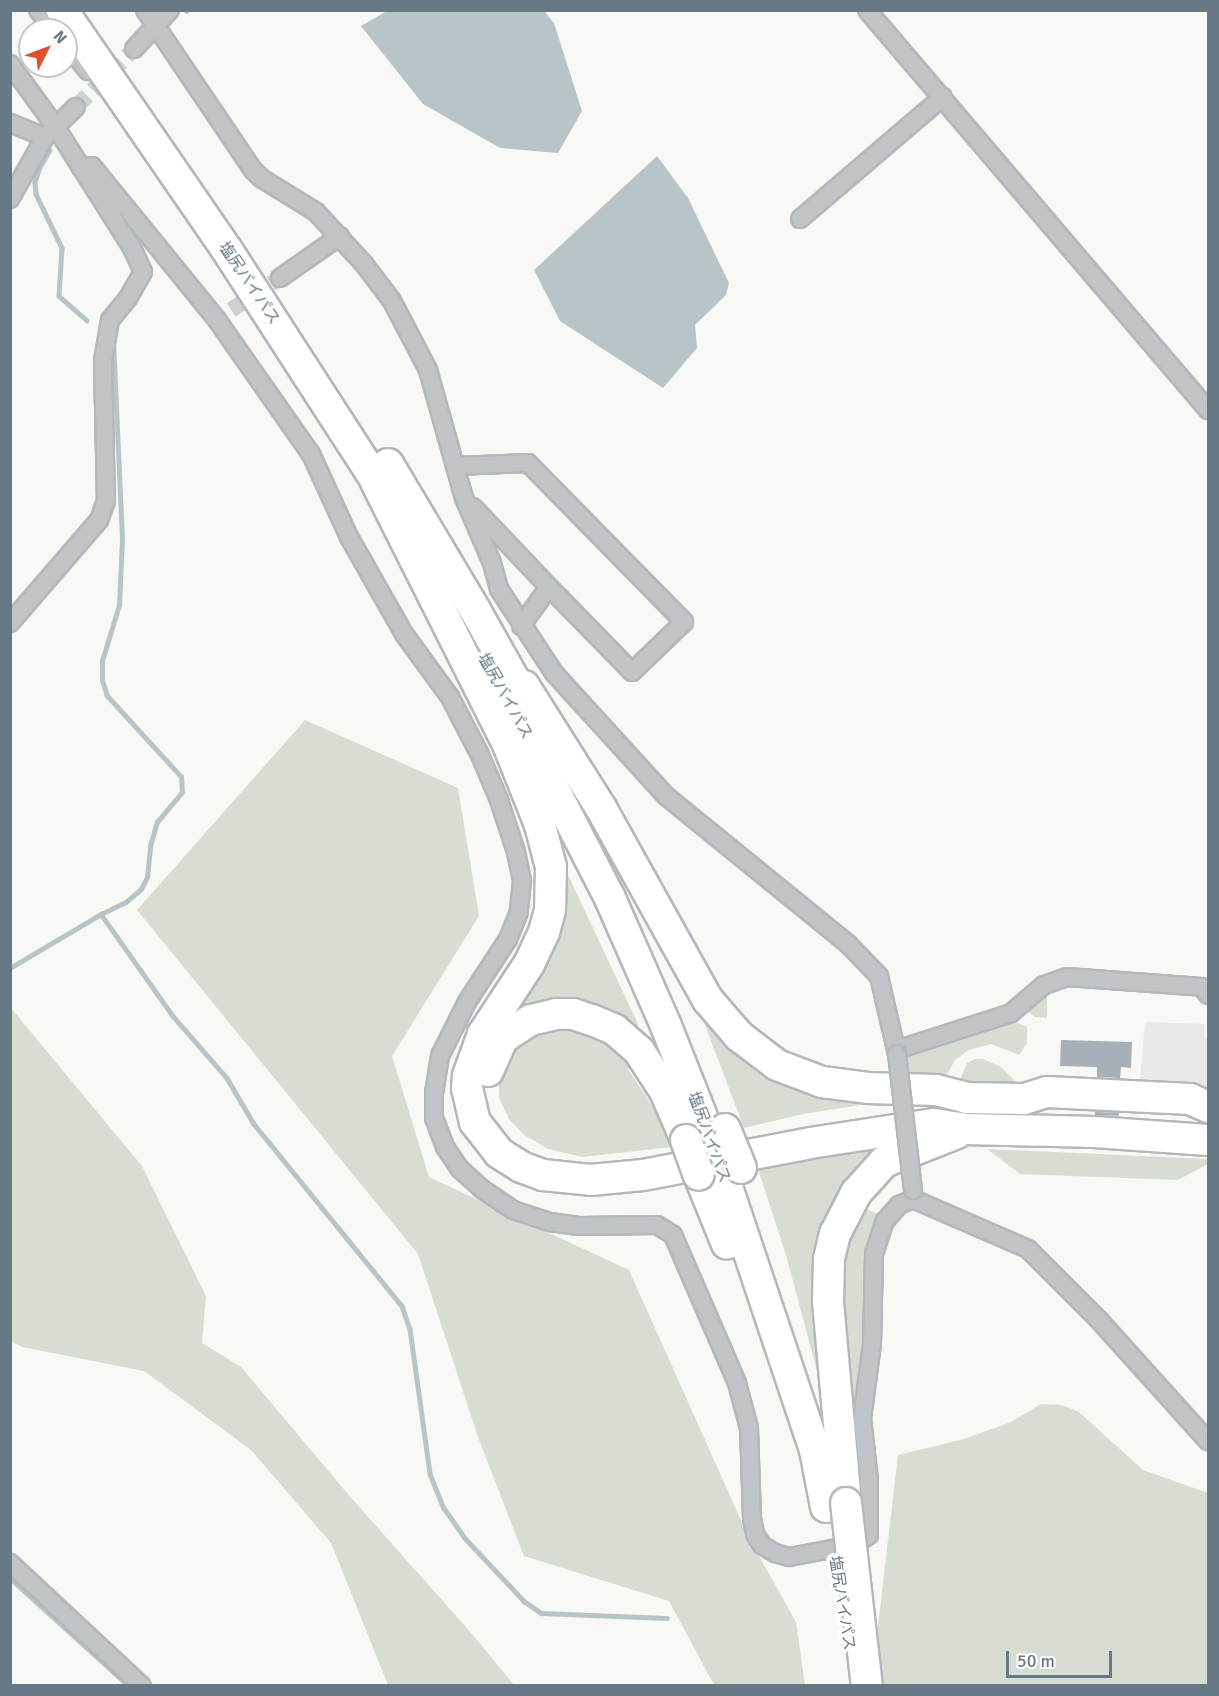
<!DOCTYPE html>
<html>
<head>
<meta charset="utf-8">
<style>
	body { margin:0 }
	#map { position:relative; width:1219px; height:1696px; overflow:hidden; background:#f8f8f5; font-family:Signika,"Noto Sans JP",sans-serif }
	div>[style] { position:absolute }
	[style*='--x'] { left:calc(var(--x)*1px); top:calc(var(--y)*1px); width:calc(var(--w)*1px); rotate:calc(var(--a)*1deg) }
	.built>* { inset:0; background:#e9e9e8 }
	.green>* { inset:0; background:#d8ddd4 }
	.water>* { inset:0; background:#b8c5c8 }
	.stream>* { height:4.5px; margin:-2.25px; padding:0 2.25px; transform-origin:2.25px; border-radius:2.25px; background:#b8c5c8 }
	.building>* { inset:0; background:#a7b0b6; transform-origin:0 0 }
	.street-tunnel>* { height:16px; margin-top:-8px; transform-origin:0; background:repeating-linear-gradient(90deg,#ccd2d3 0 16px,transparent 0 24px) }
	.roads { filter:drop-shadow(2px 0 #b4b8bb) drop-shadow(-2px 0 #b4b8bb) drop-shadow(0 2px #b4b8bb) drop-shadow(0 -2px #b4b8bb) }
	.street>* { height:16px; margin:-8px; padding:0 8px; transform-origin:8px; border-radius:8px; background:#c1c5c8 }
	.highway>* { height:30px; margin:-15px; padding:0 15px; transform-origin:15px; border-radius:15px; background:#fff }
	.bridges { filter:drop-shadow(2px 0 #b4b8bb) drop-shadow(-2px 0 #b4b8bb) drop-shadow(0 2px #b4b8bb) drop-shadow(0 -2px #b4b8bb) }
	.street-bridge>* { height:16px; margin:-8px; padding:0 8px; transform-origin:8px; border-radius:8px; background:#c1c5c8 }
	.highway-bridge>* { height:30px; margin:-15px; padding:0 15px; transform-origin:15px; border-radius:15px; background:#fff }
	span { translate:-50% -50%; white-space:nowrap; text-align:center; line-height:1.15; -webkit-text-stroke:6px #fff; paint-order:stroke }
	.street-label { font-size:16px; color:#677985 }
	.frame { position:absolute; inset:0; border:12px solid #677985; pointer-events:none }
	.north { position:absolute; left:18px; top:18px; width:60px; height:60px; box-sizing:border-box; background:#fff; border:2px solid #c2c9ce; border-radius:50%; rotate:48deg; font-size:16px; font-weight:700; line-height:24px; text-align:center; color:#677985 }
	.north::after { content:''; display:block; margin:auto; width:21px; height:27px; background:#e0502c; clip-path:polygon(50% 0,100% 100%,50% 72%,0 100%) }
	.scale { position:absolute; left:1006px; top:1651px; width:106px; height:27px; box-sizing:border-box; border:3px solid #677985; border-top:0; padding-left:8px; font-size:18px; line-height:21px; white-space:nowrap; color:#677985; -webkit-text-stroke:4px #fff; paint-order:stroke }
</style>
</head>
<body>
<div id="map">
	<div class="built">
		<i style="clip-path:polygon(1145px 1022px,1205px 1024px,1205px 1039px,1208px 1039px,1208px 1087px,1139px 1091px)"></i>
	</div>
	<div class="green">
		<i style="clip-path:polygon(305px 720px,458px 788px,479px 916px,392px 1056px,429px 1177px,629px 1270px,748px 1536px,796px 1622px,805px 1685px,714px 1685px,669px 1601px,524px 1556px,478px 1437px,418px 1254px,137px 910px)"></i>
		<i style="clip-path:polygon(562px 862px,638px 1024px,636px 1030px,607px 1013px,498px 1034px)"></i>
		<i style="clip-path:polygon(1047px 989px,1047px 1018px,1035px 1017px,1028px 1012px,1027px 1006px)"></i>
		<i style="clip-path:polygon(11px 1008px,142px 1166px,206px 1296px,202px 1343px,241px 1367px,353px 1500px,473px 1635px,514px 1685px,388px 1685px,331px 1543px,251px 1450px,144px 1371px,22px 1347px,11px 1341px)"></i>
		<i style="clip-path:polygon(700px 1012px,733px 1042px,892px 1100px,803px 1114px,744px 1128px)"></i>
		<i style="clip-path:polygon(1008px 1019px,1027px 1027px,1027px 1043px,1019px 1055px,991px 1044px,969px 1050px,955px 1060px,943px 1082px,908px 1081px,905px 1054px)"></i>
		<i style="clip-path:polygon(540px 1027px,590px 1027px,631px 1061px,628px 1069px,651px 1104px,673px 1147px,582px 1157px,548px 1149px,524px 1135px,509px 1119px,499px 1098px,499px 1076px,513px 1047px)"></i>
		<i style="clip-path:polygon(975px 1059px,983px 1059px,1001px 1067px,1017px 1083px,959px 1082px,967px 1063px)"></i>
		<i style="clip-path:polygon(897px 1138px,850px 1177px,831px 1208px,823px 1231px,825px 1401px,786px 1255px,755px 1160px)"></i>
		<i style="clip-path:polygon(987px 1149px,1208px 1159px,1208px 1164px,1178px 1180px,1020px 1174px)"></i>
		<i style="clip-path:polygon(858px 1205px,878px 1214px,866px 1262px,867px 1344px,859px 1429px,850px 1426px,838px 1265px)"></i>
		<i style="clip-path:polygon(1041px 1404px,1062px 1405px,1079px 1412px,1143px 1470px,1208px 1493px,1208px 1685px,871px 1686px,898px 1455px,964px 1439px,1011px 1422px)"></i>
	</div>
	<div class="water">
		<i style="clip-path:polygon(387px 11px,544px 11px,554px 23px,582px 111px,558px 153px,500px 148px,423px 104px,361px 26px)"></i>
		<i style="clip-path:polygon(657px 156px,688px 198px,729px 283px,726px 295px,695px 325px,697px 348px,663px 388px,560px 321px,534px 270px)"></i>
	</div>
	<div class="stream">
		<i style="--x:186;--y:11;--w:2;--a:-27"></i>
		<i style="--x:50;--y:150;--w:20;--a:120"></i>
		<i style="--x:40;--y:167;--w:16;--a:108"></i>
		<i style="--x:35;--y:182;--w:12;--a:85"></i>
		<i style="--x:36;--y:194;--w:60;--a:64.3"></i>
		<i style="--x:62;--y:248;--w:48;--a:93.6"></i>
		<i style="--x:59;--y:296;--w:37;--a:41"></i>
		<i style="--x:101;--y:914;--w:125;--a:54.8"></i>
		<i style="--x:173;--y:1016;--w:82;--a:48.9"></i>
		<i style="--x:227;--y:1078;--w:53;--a:59.6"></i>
		<i style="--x:254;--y:1124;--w:235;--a:50.9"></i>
		<i style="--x:402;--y:1306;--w:24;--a:71"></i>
		<i style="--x:410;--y:1329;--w:146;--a:82.1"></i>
		<i style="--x:430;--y:1474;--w:37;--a:68"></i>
		<i style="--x:444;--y:1508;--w:35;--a:55"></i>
		<i style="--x:464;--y:1537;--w:88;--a:46.8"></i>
		<i style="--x:524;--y:1601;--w:21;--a:35"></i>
		<i style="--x:541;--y:1613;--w:126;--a:2.3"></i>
		<i style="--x:10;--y:968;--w:106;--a:-30.7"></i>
		<i style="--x:101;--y:914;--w:28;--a:-26"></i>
		<i style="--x:126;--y:902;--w:20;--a:-41"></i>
		<i style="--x:141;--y:889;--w:13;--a:-63"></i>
		<i style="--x:147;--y:877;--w:31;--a:-84"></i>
		<i style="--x:150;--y:846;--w:25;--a:-74"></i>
		<i style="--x:157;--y:822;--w:39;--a:-50"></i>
		<i style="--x:182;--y:792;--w:15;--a:-94"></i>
		<i style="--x:181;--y:777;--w:110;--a:-132.4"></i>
		<i style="--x:107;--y:696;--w:16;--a:-108"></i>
		<i style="--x:102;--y:681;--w:20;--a:-90"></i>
		<i style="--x:102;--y:661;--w:59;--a:-73.1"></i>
		<i style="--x:119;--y:605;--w:66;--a:-87.4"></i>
		<i style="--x:122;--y:539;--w:196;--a:-92.6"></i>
		<i style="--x:10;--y:1578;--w:161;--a:42.2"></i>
	</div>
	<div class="building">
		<i style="clip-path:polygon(1061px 1040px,1132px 1042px,1131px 1068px,1121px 1067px,1120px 1078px,1097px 1077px,1097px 1067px,1060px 1066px)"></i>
		<i style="left:1095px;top:1112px;width:24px;height:3px;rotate:2deg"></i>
	</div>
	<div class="street-tunnel">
		<i style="--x:76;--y:107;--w:82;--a:-45"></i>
		<i style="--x:231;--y:310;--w:59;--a:-33.1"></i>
	</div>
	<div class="roads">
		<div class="street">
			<i style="--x:38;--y:10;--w:26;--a:51"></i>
			<i style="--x:145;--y:10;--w:193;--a:56"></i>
			<i style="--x:253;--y:170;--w:11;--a:45"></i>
			<i style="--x:261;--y:178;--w:65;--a:31.7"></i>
			<i style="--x:316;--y:212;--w:71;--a:47.3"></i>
			<i style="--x:364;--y:264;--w:46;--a:52.9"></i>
			<i style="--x:392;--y:301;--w:78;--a:62.4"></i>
			<i style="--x:428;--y:370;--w:133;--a:74.3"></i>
			<i style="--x:464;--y:498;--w:71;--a:66.7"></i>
			<i style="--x:492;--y:563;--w:27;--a:75"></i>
			<i style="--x:499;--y:589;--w:100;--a:56.8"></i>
			<i style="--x:554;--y:673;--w:166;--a:47.7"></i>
			<i style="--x:666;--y:796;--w:235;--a:39.1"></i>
			<i style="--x:848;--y:944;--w:45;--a:45.9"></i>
			<i style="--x:879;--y:976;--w:80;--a:77"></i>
			<i style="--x:867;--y:10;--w:526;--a:49.55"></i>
			<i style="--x:66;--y:44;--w:35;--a:51"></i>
			<i style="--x:134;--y:49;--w:53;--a:-47.3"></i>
			<i style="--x:10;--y:64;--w:77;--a:54"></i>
			<i style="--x:55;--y:126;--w:144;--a:57.7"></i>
			<i style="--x:132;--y:248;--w:26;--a:65"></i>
			<i style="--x:143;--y:272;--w:30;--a:120"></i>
			<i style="--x:128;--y:298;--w:28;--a:129"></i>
			<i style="--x:110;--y:320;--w:42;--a:99.7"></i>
			<i style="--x:103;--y:361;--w:140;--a:88.8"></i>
			<i style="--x:106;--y:501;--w:20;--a:110"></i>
			<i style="--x:99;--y:520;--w:136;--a:130.8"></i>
			<i style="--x:10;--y:123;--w:38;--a:22"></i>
			<i style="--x:81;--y:168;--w:11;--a:-10"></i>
			<i style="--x:92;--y:166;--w:198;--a:50.9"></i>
			<i style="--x:217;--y:320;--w:164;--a:55"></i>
			<i style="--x:311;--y:454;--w:91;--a:65.4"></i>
			<i style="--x:349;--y:537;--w:112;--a:60.4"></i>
			<i style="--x:404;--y:634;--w:78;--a:53.9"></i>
			<i style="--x:450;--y:697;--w:65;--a:62.7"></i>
			<i style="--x:480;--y:755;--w:49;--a:67.1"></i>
			<i style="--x:499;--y:800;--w:55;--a:71.9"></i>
			<i style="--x:516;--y:852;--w:30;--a:78"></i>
			<i style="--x:522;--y:881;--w:31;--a:96"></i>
			<i style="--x:519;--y:912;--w:29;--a:112"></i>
			<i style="--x:508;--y:939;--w:75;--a:123.1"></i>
			<i style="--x:467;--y:1002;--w:60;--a:116.6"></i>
			<i style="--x:440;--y:1056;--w:36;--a:99"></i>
			<i style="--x:434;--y:1092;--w:26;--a:90"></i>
			<i style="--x:434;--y:1118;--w:31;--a:69"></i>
			<i style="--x:445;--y:1147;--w:27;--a:56"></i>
			<i style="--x:460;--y:1169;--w:30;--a:42"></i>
			<i style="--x:482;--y:1189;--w:37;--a:34"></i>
			<i style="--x:513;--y:1210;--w:39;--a:18"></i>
			<i style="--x:550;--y:1222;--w:29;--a:8"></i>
			<i style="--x:579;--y:1226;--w:78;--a:-0.7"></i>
			<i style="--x:657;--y:1225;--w:19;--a:32"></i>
			<i style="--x:673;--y:1235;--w:161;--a:66.6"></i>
			<i style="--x:737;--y:1383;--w:47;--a:75.1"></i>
			<i style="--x:749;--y:1428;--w:90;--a:88.1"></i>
			<i style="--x:752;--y:1518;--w:16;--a:79"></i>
			<i style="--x:755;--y:1534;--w:13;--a:58"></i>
			<i style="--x:762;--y:1545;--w:15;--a:32"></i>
			<i style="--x:775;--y:1553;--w:15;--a:16"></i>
			<i style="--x:789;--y:1557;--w:66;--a:-10.5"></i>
			<i style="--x:854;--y:1545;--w:18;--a:-34"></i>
			<i style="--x:869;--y:1535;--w:55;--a:-90"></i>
			<i style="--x:869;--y:1480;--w:61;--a:-96.5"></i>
			<i style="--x:862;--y:1419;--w:76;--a:-82.4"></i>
			<i style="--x:872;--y:1344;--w:90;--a:-88.7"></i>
			<i style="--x:874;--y:1254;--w:35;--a:-72"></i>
			<i style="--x:885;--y:1221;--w:21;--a:-49"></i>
			<i style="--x:899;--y:1205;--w:15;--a:-23"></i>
			<i style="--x:913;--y:1199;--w:125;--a:23.5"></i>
			<i style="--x:1028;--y:1249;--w:100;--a:45"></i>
			<i style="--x:1099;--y:1320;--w:163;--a:48"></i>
			<i style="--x:10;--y:199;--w:71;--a:-60.6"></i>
			<i style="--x:45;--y:137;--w:43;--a:-44.1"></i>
			<i style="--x:800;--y:219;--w:188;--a:-40.5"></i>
			<i style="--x:280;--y:278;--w:73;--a:-35"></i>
			<i style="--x:456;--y:466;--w:72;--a:-2.4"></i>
			<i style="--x:528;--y:463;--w:223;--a:45.5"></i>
			<i style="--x:684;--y:622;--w:72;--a:136.1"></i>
			<i style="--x:632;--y:672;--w:119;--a:-134.3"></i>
			<i style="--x:473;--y:507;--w:110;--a:46.5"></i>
			<i style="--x:549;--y:587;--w:48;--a:125.7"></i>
			<i style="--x:896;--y:1050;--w:121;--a:-17.8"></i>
			<i style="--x:1011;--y:1013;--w:43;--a:-40.3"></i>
			<i style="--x:1044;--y:985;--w:24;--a:-19"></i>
			<i style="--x:1067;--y:977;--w:135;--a:4.2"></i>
			<i style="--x:1202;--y:987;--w:10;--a:53"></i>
			<i style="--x:10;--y:1563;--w:180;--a:43"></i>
		</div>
		<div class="highway">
			<i style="--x:62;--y:10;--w:291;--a:55.5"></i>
			<i style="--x:227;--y:250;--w:297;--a:57.1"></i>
			<i style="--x:388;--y:464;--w:170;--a:59.2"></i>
			<i style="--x:475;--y:610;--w:112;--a:60.7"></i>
			<i style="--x:376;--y:482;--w:297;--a:63.3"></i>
			<i style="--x:509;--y:747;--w:84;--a:68.3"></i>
			<i style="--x:540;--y:825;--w:43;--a:75.3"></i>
			<i style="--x:551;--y:867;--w:43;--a:91.3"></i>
			<i style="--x:550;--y:910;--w:23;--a:105"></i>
			<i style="--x:544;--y:932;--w:35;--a:115"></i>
			<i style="--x:529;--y:964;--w:84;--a:123.3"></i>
			<i style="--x:483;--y:1034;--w:45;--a:109.7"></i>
			<i style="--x:468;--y:1076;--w:12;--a:95"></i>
			<i style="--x:467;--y:1088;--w:35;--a:77"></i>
			<i style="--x:475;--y:1122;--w:39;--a:52"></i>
			<i style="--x:499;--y:1153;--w:26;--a:32"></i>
			<i style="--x:521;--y:1167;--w:23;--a:20"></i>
			<i style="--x:543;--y:1175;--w:48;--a:5.9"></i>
			<i style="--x:591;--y:1180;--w:52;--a:-5.5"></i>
			<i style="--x:643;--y:1175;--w:170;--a:-10.8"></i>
			<i style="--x:810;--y:1143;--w:125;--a:-8.7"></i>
			<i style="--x:934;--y:1124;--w:31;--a:9"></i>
			<i style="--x:965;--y:1129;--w:129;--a:1.3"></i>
			<i style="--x:1094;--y:1132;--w:114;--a:4"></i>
			<i style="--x:524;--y:686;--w:144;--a:57.7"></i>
			<i style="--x:601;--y:808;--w:220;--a:60.9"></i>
			<i style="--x:708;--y:1000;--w:48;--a:49.3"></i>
			<i style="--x:739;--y:1036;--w:48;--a:37.3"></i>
			<i style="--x:777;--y:1065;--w:48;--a:20.7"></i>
			<i style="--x:822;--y:1082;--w:46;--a:7.4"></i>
			<i style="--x:868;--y:1088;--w:68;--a:1.7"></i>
			<i style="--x:936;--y:1090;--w:32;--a:14"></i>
			<i style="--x:967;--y:1098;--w:57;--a:1"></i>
			<i style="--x:1024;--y:1099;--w:24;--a:-17"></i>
			<i style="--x:1047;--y:1092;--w:143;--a:2.8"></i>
			<i style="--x:1190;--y:1099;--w:20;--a:24"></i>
			<i style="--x:504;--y:692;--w:229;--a:62.8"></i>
			<i style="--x:609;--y:896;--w:142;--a:66.3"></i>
			<i style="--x:666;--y:1026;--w:114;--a:68.4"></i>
			<i style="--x:488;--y:1071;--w:36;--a:-66"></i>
			<i style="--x:503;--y:1038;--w:33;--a:-33"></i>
			<i style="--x:531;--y:1020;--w:27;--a:-13"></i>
			<i style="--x:557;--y:1014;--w:16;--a:0"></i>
			<i style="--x:573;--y:1014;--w:20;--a:18"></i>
			<i style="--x:592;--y:1020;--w:25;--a:23"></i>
			<i style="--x:615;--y:1030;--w:32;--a:41"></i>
			<i style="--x:639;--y:1051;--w:48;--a:57"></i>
			<i style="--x:665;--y:1091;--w:53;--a:66.8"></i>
			<i style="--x:721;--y:1169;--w:296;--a:71.5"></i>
			<i style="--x:815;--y:1450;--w:58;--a:79.1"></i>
			<i style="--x:699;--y:1175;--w:74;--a:67.9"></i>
			<i style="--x:846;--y:1503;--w:203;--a:-95.1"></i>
			<i style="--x:828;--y:1301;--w:42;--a:-88.6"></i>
			<i style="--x:829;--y:1259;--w:26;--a:-77"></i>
			<i style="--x:835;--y:1234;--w:46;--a:-62.9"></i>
			<i style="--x:856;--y:1193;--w:42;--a:-47.9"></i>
			<i style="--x:884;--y:1162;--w:79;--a:-21.7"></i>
		</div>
	</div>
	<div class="bridges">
		<div class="street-bridge">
			<i style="--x:897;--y:1054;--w:137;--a:83.3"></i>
		</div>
		<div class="highway-bridge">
			<i style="--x:725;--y:1129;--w:42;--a:67.7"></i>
			<i style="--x:686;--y:1140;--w:37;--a:70"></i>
			<i style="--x:846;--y:1503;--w:184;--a:83.5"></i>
		</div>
	</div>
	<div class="street-label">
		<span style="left:249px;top:283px;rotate:56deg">塩尻バイパス</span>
		<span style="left:505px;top:696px;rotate:61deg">塩尻バイパス</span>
		<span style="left:709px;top:1137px;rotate:70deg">塩尻バイパス</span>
		<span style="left:842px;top:1603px;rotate:81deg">塩尻バイパス</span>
	</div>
	<div class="frame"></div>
	<div class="north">N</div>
	<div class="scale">50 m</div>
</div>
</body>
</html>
